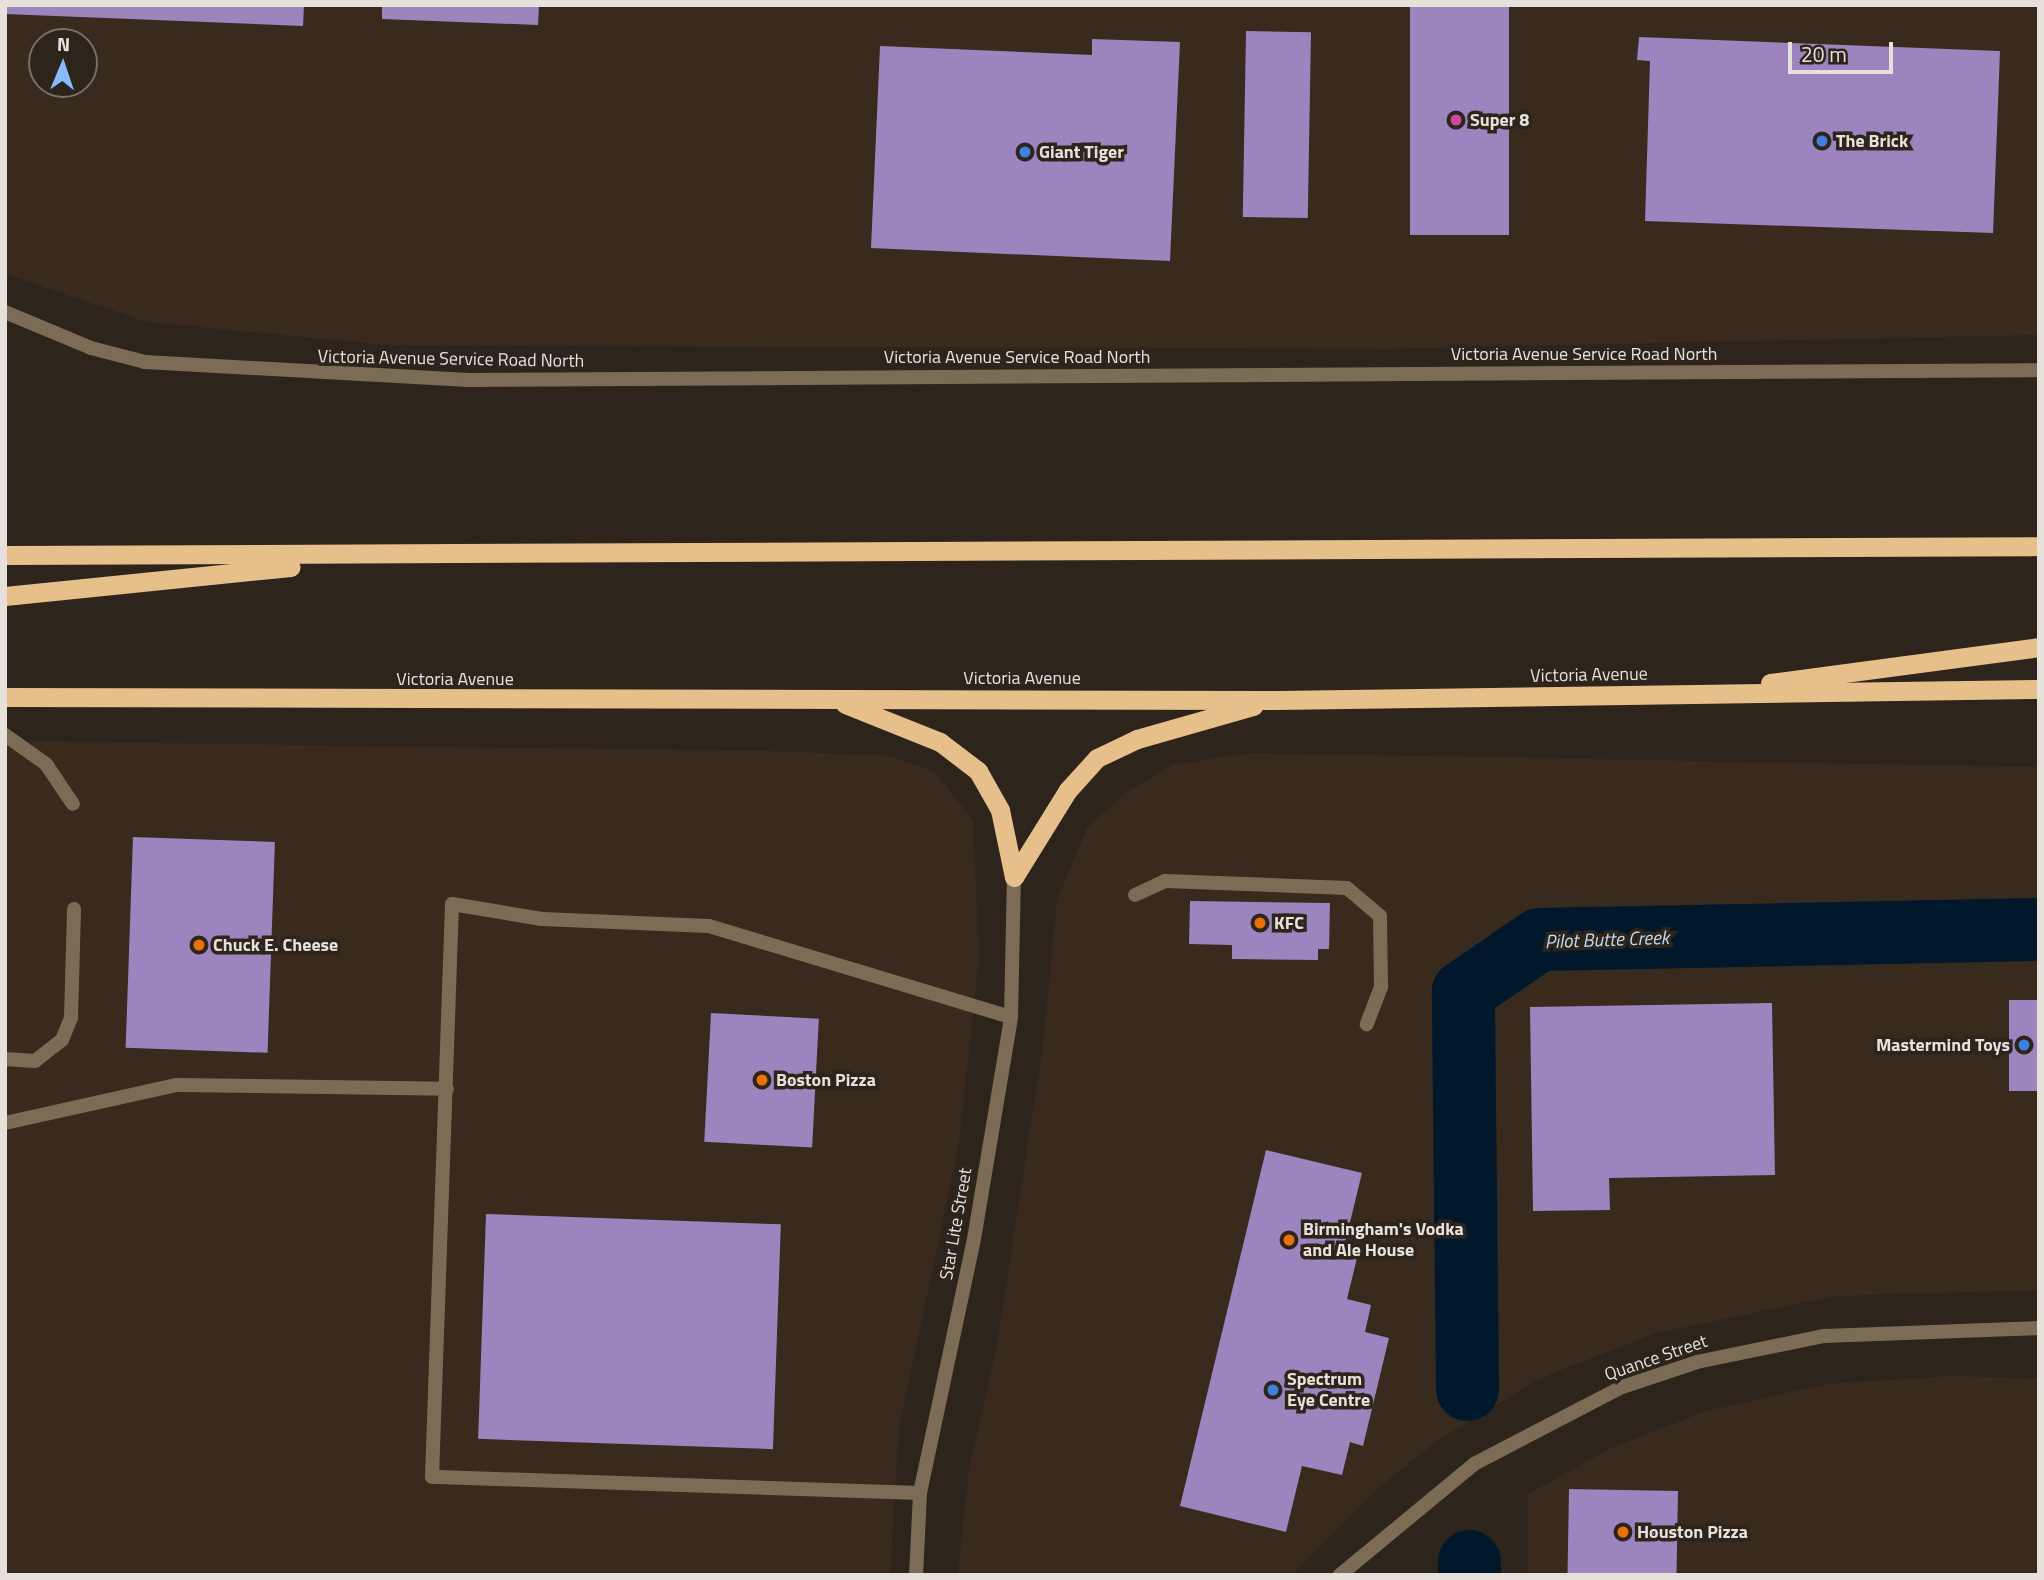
<!DOCTYPE html>
<html>
<head>
<meta charset="utf-8">
<style>
	body { margin:0 }
	#map { position:relative; width:2044px; height:1580px; overflow:hidden; background:#2d241c; font-family:"Titillium Web",sans-serif }
	div>[style] { position:absolute }
	[style*='--x'] { left:calc(var(--x)*1px); top:calc(var(--y)*1px); width:calc(var(--w)*1px); rotate:calc(var(--a)*1deg) }
	.built>* { inset:0; background:#382a1d }
	.river>* { height:63px; margin:-31.5px; padding:0 31.5px; transform-origin:31.5px; border-radius:31.5px; background:#00172c }
	.building>* { inset:0; background:#9c84be; transform-origin:0 0 }
	.service>* { height:14px; margin:-7px; padding:0 7px; transform-origin:7px; border-radius:7px; background:#7d6c55 }
	.minor>* { height:14px; margin:-7px; padding:0 7px; transform-origin:7px; border-radius:7px; background:#7d6c55 }
	.tertiary>* { height:14px; margin:-7px; padding:0 7px; transform-origin:7px; border-radius:7px; background:#7d6c55 }
	.trunk>* { height:19px; margin:-9.5px; padding:0 9.5px; transform-origin:9.5px; border-radius:9.5px; background:#e6bf8a }
	.dots>* { width:19px; height:19px; translate:-50% -50%; box-sizing:border-box; border:4px solid #2d241c; border-radius:50% }
	span { translate:-50% -50%; white-space:nowrap; text-align:center; line-height:1.15; -webkit-text-stroke:7px #2d241c; paint-order:stroke }
	.poi-label { font-size:18px; color:#e7e1dc; font-weight:700 }
	.left { translate:0 -50%; text-align:left }
	.right { translate:-100% -50%; text-align:right }
	.street-label { font-size:18px; color:#e7e1dc }
	.water-label { font-size:19px; color:#bedcf5; font-style:italic }
	.frame { position:absolute; inset:0; border:7px solid #e7e1dc; pointer-events:none }
	.north { position:absolute; left:28px; top:28px; width:70px; height:70px; box-sizing:border-box; background:#2d241c; border:2px solid #777069; border-radius:50%; rotate:2deg; font-size:19px; font-weight:700; line-height:28px; text-align:center; color:#e7e1dc }
	.north::after { content:''; display:block; margin:auto; width:24px; height:32px; background:#88bafc; clip-path:polygon(50% 0,100% 100%,50% 72%,0 100%) }
	.scale { position:absolute; left:1788px; top:42px; width:105px; height:32px; box-sizing:border-box; border:4px solid #e7e1dc; border-top:0; padding-left:9px; font-size:21px; line-height:24px; white-space:nowrap; color:#e7e1dc; -webkit-text-stroke:5px #2d241c; paint-order:stroke }
</style>
</head>
<body>
<div id="map">
	<div class="built">
		<i style="clip-path:polygon(evenodd,5px 5px,2039px 5px,2039px 335px,1385px 349px,386px 345px,147px 322px,5px 274px,5px 5px,42px 42px,84px 42px,84px 84px,42px 84px,42px 42px)"></i>
		<i style="clip-path:polygon(5px 741px,766px 751px,884px 755px,934px 771px,973px 820px,979px 957px,959px 1144px,899px 1428px,890px 1575px,5px 1575px)"></i>
		<i style="clip-path:polygon(1252px 753px,2039px 767px,2039px 1290px,1837px 1296px,1656px 1333px,1541px 1378px,1437px 1441px,1378px 1488px,1292px 1575px,958px 1575px,969px 1469px,997px 1346px,1043px 1044px,1057px 900px,1087px 828px,1124px 794px,1174px 764px)"></i>
		<i style="clip-path:polygon(1950px 1376px,2039px 1378px,2039px 1575px,1528px 1575px,1528px 1494px,1611px 1448px,1706px 1411px,1826px 1384px)"></i>
	</div>
	<div class="river">
		<i style="--x:1467;--y:1389;--w:398;--a:-90.6"></i>
		<i style="--x:1463;--y:991;--w:92;--a:-34.4"></i>
		<i style="--x:1539;--y:939;--w:500;--a:-1.15"></i>
		<i style="--x:1469;--y:1561;--w:14;--a:90"></i>
	</div>
	<div class="building">
		<i style="clip-path:polygon(5px 5px,304px 5px,303px 26px,5px 14px)"></i>
		<i style="clip-path:polygon(382px 5px,539px 5px,538px 25px,382px 19px)"></i>
		<i style="left:1410px;top:5px;width:99px;height:230px"></i>
		<i style="left:1246px;top:31px;width:65px;height:186px;rotate:1deg"></i>
		<i style="clip-path:polygon(1639px 37px,2000px 51px,1993px 233px,1645px 221px,1650px 61px,1637px 60px)"></i>
		<i style="clip-path:polygon(1092px 39px,1180px 42px,1170px 261px,871px 248px,880px 46px,1092px 55px)"></i>
		<i style="left:133px;top:837px;width:142px;height:211px;rotate:2deg"></i>
		<i style="clip-path:polygon(1190px 901px,1330px 903px,1329px 949px,1318px 949px,1318px 960px,1232px 959px,1232px 945px,1189px 944px)"></i>
		<i style="left:2009px;top:1000px;width:30px;height:91px"></i>
		<i style="clip-path:polygon(1772px 1003px,1775px 1175px,1609px 1178px,1610px 1210px,1533px 1211px,1530px 1007px)"></i>
		<i style="left:711px;top:1013px;width:108px;height:129px;rotate:3deg"></i>
		<i style="clip-path:polygon(1266px 1150px,1362px 1173px,1342px 1255px,1357px 1258px,1347px 1299px,1371px 1305px,1365px 1332px,1389px 1338px,1363px 1446px,1350px 1442px,1342px 1475px,1302px 1466px,1286px 1532px,1180px 1506px)"></i>
		<i style="left:486px;top:1214px;width:295px;height:225px;rotate:2deg"></i>
		<i style="left:1569px;top:1489px;width:109px;height:86px;rotate:1deg"></i>
	</div>
	<div class="service">
		<i style="--x:5;--y:735;--w:50;--a:35.3"></i>
		<i style="--x:46;--y:764;--w:48;--a:56"></i>
		<i style="--x:1135;--y:895;--w:33;--a:-25"></i>
		<i style="--x:1165;--y:881;--w:182;--a:2.2"></i>
		<i style="--x:1347;--y:888;--w:43;--a:40.3"></i>
		<i style="--x:1380;--y:916;--w:71;--a:89.2"></i>
		<i style="--x:1381;--y:987;--w:40;--a:111"></i>
		<i style="--x:5;--y:1059;--w:30;--a:4"></i>
		<i style="--x:35;--y:1061;--w:34;--a:-38"></i>
		<i style="--x:62;--y:1040;--w:24;--a:-68"></i>
		<i style="--x:71;--y:1018;--w:109;--a:-88.4"></i>
		<i style="--x:5;--y:1123;--w:176;--a:-12.5"></i>
		<i style="--x:177;--y:1085;--w:270;--a:0.8"></i>
		<i style="--x:920;--y:1493;--w:488;--a:-178.1"></i>
		<i style="--x:432;--y:1477;--w:573;--a:-88"></i>
		<i style="--x:452;--y:904;--w:91;--a:9.5"></i>
		<i style="--x:542;--y:919;--w:167;--a:2.4"></i>
		<i style="--x:709;--y:926;--w:315;--a:16.8"></i>
	</div>
	<div class="minor">
		<i style="--x:916;--y:1575;--w:82;--a:-87.2"></i>
		<i style="--x:920;--y:1493;--w:260;--a:-78"></i>
		<i style="--x:974;--y:1239;--w:225;--a:-80.5"></i>
		<i style="--x:1011;--y:1017;--w:140;--a:-88.8"></i>
	</div>
	<div class="tertiary">
		<i style="--x:5;--y:312;--w:93;--a:22.7"></i>
		<i style="--x:91;--y:348;--w:56;--a:14.5"></i>
		<i style="--x:145;--y:362;--w:324;--a:3.2"></i>
		<i style="--x:468;--y:380;--w:1571;--a:-0.36"></i>
		<i style="--x:1340;--y:1575;--w:174;--a:-39.6"></i>
		<i style="--x:1474;--y:1464;--w:167;--a:-27.5"></i>
		<i style="--x:1622;--y:1387;--w:79;--a:-18.4"></i>
		<i style="--x:1697;--y:1362;--w:130;--a:-11.6"></i>
		<i style="--x:1824;--y:1336;--w:215;--a:-2.1"></i>
	</div>
	<div class="trunk">
		<i style="--x:5;--y:555;--w:2034;--a:-0.25"></i>
		<i style="--x:5;--y:596;--w:287;--a:-5.8"></i>
		<i style="--x:1770;--y:683;--w:271;--a:-7.6"></i>
		<i style="--x:5;--y:697;--w:1271;--a:0.14"></i>
		<i style="--x:1276;--y:700;--w:763;--a:-0.83"></i>
		<i style="--x:845;--y:704;--w:102;--a:21.8"></i>
		<i style="--x:940;--y:742;--w:48;--a:37.3"></i>
		<i style="--x:978;--y:771;--w:45;--a:60.6"></i>
		<i style="--x:1000;--y:810;--w:68;--a:78.2"></i>
		<i style="--x:1014;--y:877;--w:102;--a:-58.2"></i>
		<i style="--x:1068;--y:790;--w:43;--a:-47.8"></i>
		<i style="--x:1097;--y:758;--w:44;--a:-25.4"></i>
		<i style="--x:1137;--y:739;--w:121;--a:-15.9"></i>
	</div>
	<div class="dots">
		<i style="left:1456px;top:120px;background:#d1479c"></i>
		<i style="left:1822px;top:141px;background:#3f7fe0"></i>
		<i style="left:1025px;top:152px;background:#3f7fe0"></i>
		<i style="left:1260px;top:923px;background:#e8710a"></i>
		<i style="left:199px;top:945px;background:#e8710a"></i>
		<i style="left:2024px;top:1045px;background:#3f7fe0"></i>
		<i style="left:762px;top:1080px;background:#e8710a"></i>
		<i style="left:1289px;top:1240px;background:#e8710a"></i>
		<i style="left:1273px;top:1390px;background:#3f7fe0"></i>
		<i style="left:1623px;top:1532px;background:#e8710a"></i>
	</div>
	<div class="poi-label">
		<span class="left" style="left:1470px;top:120px">Super 8</span>
		<span class="left" style="left:1836px;top:141px">The Brick</span>
		<span class="left" style="left:1039px;top:152px">Giant Tiger</span>
		<span class="left" style="left:1274px;top:923px">KFC</span>
		<span class="left" style="left:213px;top:945px">Chuck E. Cheese</span>
		<span class="right" style="left:2010px;top:1045px">Mastermind Toys</span>
		<span class="left" style="left:776px;top:1080px">Boston Pizza</span>
		<span class="left" style="left:1303px;top:1240px">Birmingham's Vodka<br>and Ale House</span>
		<span class="left" style="left:1287px;top:1390px">Spectrum<br>Eye Centre</span>
		<span class="left" style="left:1637px;top:1532px">Houston Pizza</span>
	</div>
	<div class="street-label">
		<span style="left:1584px;top:354px">Victoria Avenue Service Road North</span>
		<span style="left:1017px;top:357px">Victoria Avenue Service Road North</span>
		<span style="left:451px;top:359px;rotate:1deg">Victoria Avenue Service Road North</span>
		<span style="left:1589px;top:675px;rotate:-1deg">Victoria Avenue</span>
		<span style="left:1022px;top:678px">Victoria Avenue</span>
		<span style="left:455px;top:679px">Victoria Avenue</span>
		<span style="left:956px;top:1224px;rotate:-80deg">Star Lite Street</span>
		<span style="left:1656px;top:1358px;rotate:-19deg">Quance Street</span>
	</div>
	<div class="water-label">
		<span style="left:1607px;top:939px;rotate:-2deg">Pilot Butte Creek</span>
	</div>
	<div class="frame"></div>
	<div class="north">N</div>
	<div class="scale">20 m</div>
</div>
</body>
</html>
